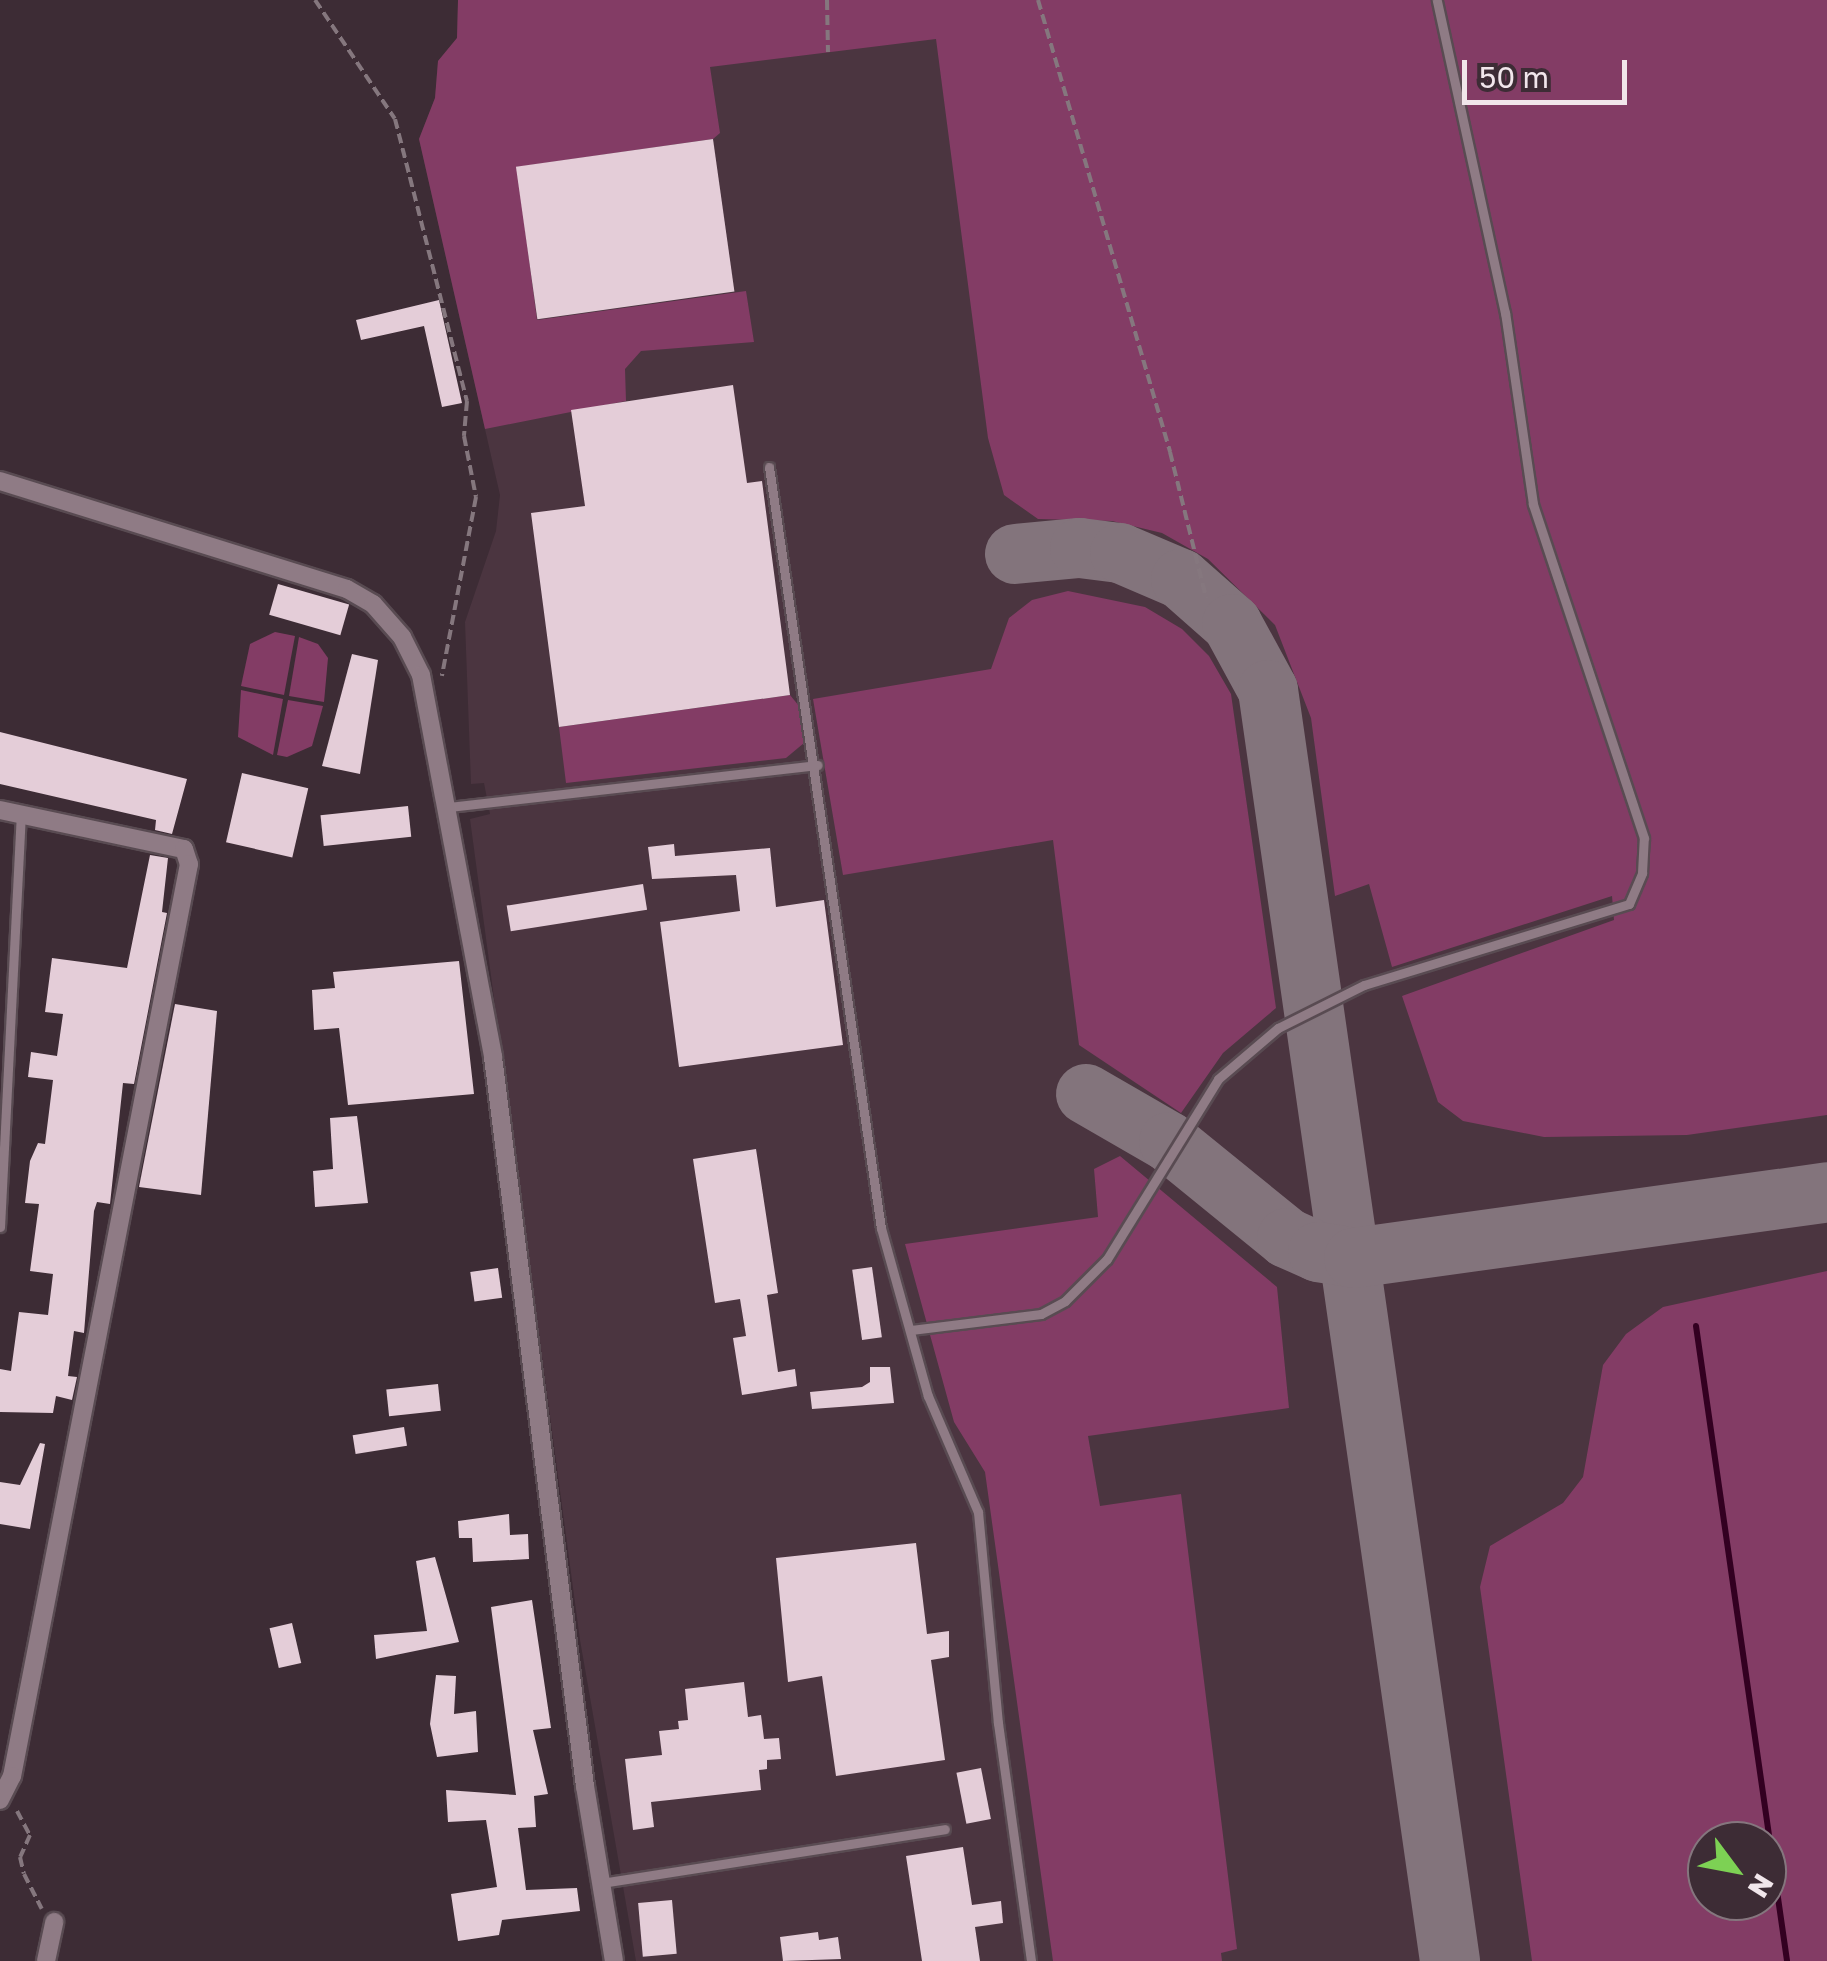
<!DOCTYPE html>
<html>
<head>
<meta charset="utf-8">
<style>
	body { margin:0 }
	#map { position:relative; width:1827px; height:1961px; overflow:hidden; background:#3d2c35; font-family:"Golos Text",sans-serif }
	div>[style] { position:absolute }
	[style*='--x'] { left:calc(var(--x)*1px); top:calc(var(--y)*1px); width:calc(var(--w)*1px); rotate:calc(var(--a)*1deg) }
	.built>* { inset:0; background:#4b3540 }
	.green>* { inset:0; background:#833c65 }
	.stream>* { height:6px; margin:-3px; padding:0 3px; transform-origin:3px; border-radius:3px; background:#330021 }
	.taxiway>* { height:60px; margin:-30px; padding:0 30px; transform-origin:30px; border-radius:30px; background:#83747c }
	.building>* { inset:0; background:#e4cdd8; transform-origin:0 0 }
	.path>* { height:4px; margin-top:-2px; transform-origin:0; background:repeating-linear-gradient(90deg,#85777e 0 10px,transparent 0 15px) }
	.roads { filter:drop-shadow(2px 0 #594b52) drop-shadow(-2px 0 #594b52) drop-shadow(0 2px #594b52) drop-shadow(0 -2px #594b52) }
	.service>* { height:9px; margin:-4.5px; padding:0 4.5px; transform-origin:4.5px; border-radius:4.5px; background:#8f7b85 }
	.minor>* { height:18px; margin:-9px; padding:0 9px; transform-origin:9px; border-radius:9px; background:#8f7b85 }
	span { translate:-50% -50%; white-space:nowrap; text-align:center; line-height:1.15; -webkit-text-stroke:10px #3d2c35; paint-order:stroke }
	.north { position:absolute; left:1687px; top:1821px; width:100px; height:100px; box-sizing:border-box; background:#3d2c35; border:2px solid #85767e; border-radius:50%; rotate:122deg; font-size:28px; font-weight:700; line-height:40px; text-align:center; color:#f1e6eb }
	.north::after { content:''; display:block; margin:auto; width:35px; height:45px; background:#7dd154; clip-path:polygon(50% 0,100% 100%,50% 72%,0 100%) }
	.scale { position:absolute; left:1462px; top:60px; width:165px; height:45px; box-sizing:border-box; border:5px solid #f1e6eb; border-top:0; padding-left:12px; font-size:30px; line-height:35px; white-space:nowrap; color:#f1e6eb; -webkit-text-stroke:8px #3d2c35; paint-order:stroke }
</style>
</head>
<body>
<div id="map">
	<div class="built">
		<i style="clip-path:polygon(evenodd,458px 0,1827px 0,1827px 1961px,636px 1961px,580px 1640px,470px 819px,490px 814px,484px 783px,471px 784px,465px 622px,496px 531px,500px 495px,419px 139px,435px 98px,438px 61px,457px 38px,458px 0,1707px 1841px,1767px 1841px,1767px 1901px,1707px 1901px,1707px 1841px)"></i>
	</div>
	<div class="green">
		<i style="clip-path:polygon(458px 0,1827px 0,1827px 1115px,1687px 1135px,1544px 1137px,1463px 1121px,1438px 1102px,1402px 996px,1614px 920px,1612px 896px,1392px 967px,1369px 884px,1335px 896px,1311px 718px,1275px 625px,1208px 559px,1162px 533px,1112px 521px,1038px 519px,1004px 495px,988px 438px,936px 39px,710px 67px,720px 133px,713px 139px,517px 167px,537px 320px,746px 291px,754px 342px,641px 351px,625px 369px,626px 401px,485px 429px,419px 139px,435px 98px,438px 61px,457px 38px)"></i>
		<i style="clip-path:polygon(1068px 591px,1145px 607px,1182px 629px,1209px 656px,1231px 694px,1276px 1008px,1223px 1053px,1181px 1113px,1079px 1045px,1053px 840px,843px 875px,813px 699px,991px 669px,1009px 618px,1032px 600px)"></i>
		<i style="clip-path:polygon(275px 632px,295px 636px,284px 695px,241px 686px,250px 644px)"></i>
		<i style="clip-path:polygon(299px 637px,318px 644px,328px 658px,324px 702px,289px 696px)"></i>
		<i style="clip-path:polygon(241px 690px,283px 699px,273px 755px,238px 737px)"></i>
		<i style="clip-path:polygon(790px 695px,799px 706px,804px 743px,786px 758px,566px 783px,559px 727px)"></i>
		<i style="clip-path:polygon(288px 700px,323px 706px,312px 746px,287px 757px,277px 755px)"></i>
		<i style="clip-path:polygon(1120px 1156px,1277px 1287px,1289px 1408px,1088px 1436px,1100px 1506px,1181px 1494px,1237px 1949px,1221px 1953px,1222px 1961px,1053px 1961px,985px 1472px,954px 1422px,905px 1244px,1098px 1217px,1094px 1169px)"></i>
		<i style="clip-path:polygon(evenodd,1827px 1271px,1827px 1961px,1532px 1961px,1480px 1587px,1490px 1546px,1563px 1503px,1583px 1477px,1603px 1365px,1626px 1334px,1663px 1307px,1827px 1271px,1707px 1841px,1767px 1841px,1767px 1901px,1707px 1901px,1707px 1841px)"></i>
	</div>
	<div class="stream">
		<i style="--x:1696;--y:1326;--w:641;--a:81.84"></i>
	</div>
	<div class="taxiway">
		<i style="--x:1015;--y:554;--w:65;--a:-5.3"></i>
		<i style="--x:1080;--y:548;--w:40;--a:7.1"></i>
		<i style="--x:1120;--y:553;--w:66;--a:23.1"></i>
		<i style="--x:1181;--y:579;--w:68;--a:41.4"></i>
		<i style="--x:1232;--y:624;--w:75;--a:61.4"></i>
		<i style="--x:1268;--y:690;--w:1284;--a:81.85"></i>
		<i style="--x:1086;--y:1094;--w:96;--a:30"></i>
		<i style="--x:1169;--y:1142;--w:152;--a:39.1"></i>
		<i style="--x:1287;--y:1238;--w:34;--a:24"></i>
		<i style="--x:1318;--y:1252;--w:36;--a:9"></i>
		<i style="--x:1354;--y:1258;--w:478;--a:-7.9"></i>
	</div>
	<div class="building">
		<i style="left:713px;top:139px;width:154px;height:199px;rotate:82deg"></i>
		<i style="clip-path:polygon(439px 300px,462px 403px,442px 407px,424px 326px,361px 340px,356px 320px)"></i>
		<i style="clip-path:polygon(733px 385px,747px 483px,762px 481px,790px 695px,559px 727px,531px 513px,585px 506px,571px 410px)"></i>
		<i style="left:278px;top:584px;width:74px;height:32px;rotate:16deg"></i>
		<i style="clip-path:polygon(352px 654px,378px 660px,360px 774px,322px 766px)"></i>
		<i style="clip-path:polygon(0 732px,187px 779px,172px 834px,155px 830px,156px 820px,0 784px)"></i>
		<i style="left:242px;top:773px;width:68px;height:71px;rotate:13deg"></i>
		<i style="left:408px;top:806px;width:31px;height:88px;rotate:84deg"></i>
		<i style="clip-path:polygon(674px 844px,675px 856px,770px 848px,776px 907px,824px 900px,843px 1045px,679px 1067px,660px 922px,740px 911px,736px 875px,652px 879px,648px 847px)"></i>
		<i style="clip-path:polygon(150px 855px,168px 858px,162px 912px,167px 913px,134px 1084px,123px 1083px,110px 1204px,97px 1202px,94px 1211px,84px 1333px,74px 1331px,68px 1376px,77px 1377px,72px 1400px,56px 1396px,53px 1413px,0 1412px,0 1369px,11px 1371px,19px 1312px,48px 1315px,53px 1274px,30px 1271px,39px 1204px,25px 1203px,30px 1161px,38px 1143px,45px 1144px,53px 1080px,28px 1077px,31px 1052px,57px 1056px,63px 1014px,45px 1012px,52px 958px,127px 968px)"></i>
		<i style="left:643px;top:884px;width:26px;height:138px;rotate:81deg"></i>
		<i style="clip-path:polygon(459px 961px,474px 1094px,348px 1105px,339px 1028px,314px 1030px,312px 990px,335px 988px,333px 972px)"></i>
		<i style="clip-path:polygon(175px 1004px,217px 1011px,201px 1195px,139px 1187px)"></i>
		<i style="clip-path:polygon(357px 1116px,368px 1203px,315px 1207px,313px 1171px,333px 1169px,330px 1118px)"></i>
		<i style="clip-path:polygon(756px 1149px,778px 1293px,767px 1295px,778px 1372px,795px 1369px,797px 1386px,742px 1395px,733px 1338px,746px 1336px,740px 1299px,715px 1303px,693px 1159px)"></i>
		<i style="left:872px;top:1267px;width:71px;height:20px;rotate:82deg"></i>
		<i style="left:498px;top:1268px;width:30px;height:28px;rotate:82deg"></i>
		<i style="clip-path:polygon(870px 1367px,890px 1367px,894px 1403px,812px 1409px,810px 1392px,862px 1387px,870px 1382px)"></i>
		<i style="left:438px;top:1384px;width:27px;height:52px;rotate:84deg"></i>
		<i style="left:404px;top:1427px;width:19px;height:52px;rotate:81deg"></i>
		<i style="clip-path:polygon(40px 1443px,45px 1444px,30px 1529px,0 1524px,0 1482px,20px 1485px)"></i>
		<i style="clip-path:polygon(509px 1514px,510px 1535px,528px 1534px,529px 1559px,473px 1562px,472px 1538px,459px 1538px,458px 1521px)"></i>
		<i style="clip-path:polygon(916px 1543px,927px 1634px,949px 1631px,949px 1657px,931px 1660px,945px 1760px,836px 1776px,822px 1676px,788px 1682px,776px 1558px)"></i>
		<i style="clip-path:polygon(435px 1557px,459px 1642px,376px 1659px,374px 1635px,427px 1631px,416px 1561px)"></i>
		<i style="clip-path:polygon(532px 1600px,551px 1728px,533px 1730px,548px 1794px,534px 1796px,536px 1827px,518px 1828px,526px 1890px,577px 1888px,580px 1911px,502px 1920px,499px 1935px,458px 1941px,451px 1894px,497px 1887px,486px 1820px,448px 1822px,446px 1790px,516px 1795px,491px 1607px)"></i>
		<i style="left:292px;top:1623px;width:41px;height:23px;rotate:77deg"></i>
		<i style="clip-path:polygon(436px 1675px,456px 1676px,454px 1714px,476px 1711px,478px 1752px,437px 1757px,430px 1724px)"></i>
		<i style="clip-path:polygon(744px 1682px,748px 1717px,761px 1715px,764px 1739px,779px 1738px,781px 1759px,767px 1760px,767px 1769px,759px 1770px,761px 1790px,651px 1802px,654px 1827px,633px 1830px,625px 1759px,662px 1755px,659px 1731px,679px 1729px,678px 1721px,688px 1720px,685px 1689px)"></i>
		<i style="left:981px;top:1768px;width:52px;height:25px;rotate:79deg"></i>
		<i style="clip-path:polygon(963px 1847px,972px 1905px,1001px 1901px,1003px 1923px,975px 1927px,980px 1961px,922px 1961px,906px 1856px)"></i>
		<i style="left:672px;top:1900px;width:54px;height:34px;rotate:85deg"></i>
		<i style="clip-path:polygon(818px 1932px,819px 1940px,838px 1937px,841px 1959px,783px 1961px,780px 1937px)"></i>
	</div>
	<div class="path">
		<i style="--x:315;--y:0;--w:143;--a:56.1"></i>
		<i style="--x:395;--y:119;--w:291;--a:75.7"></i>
		<i style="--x:467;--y:401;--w:35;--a:95"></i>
		<i style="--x:464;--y:436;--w:62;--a:78.9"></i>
		<i style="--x:476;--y:497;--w:182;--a:100.8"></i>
		<i style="--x:827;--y:0;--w:52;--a:88.9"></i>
		<i style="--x:1038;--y:0;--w:471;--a:73.7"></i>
		<i style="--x:1170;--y:452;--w:150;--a:76.1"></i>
		<i style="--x:17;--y:1811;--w:27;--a:62"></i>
		<i style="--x:30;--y:1835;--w:24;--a:114"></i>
		<i style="--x:20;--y:1857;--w:17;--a:77"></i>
		<i style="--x:24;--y:1874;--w:39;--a:63"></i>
	</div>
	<div class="roads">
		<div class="service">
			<i style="--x:769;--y:467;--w:769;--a:81.63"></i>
			<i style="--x:881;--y:1228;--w:174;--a:74.4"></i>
			<i style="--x:928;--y:1396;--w:126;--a:66.7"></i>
			<i style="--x:978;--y:1512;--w:212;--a:84.6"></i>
			<i style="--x:998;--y:1723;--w:240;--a:82.1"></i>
			<i style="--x:449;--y:807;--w:371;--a:-6.5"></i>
			<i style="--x:0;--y:1227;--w:413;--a:-87.1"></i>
			<i style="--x:911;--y:1330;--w:131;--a:-7"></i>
			<i style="--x:1041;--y:1314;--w:27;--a:-28"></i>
			<i style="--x:1065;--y:1301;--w:59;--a:-45"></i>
			<i style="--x:1107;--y:1259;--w:211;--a:-58.3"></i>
			<i style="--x:1218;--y:1079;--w:79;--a:-40.4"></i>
			<i style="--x:1278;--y:1028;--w:96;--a:-26.6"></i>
			<i style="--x:1364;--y:985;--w:277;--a:-17"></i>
			<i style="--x:1629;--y:904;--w:34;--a:-67"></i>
			<i style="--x:1642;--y:873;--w:35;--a:-87"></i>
			<i style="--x:1644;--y:838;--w:352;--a:-108.4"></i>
			<i style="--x:1533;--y:504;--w:193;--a:-98.3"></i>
			<i style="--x:1505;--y:313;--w:320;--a:-102.3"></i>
			<i style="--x:601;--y:1883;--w:348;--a:-8.9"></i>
		</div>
		<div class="minor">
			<i style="--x:0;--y:481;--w:363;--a:17.3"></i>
			<i style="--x:347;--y:589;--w:30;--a:30"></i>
			<i style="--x:373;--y:604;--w:44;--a:48.7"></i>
			<i style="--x:402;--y:637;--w:42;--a:63.4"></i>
			<i style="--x:421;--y:675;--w:389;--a:79.3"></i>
			<i style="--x:493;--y:1057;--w:735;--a:82.81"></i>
			<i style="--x:585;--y:1786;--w:177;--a:80.6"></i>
			<i style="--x:0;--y:810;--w:188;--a:12"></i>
			<i style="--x:184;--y:849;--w:16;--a:72"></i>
			<i style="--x:189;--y:864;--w:929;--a:100.98"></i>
			<i style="--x:12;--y:1776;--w:27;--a:117"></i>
			<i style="--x:46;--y:1961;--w:40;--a:-78"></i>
		</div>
	</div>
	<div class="north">N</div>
	<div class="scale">50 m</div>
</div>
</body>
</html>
